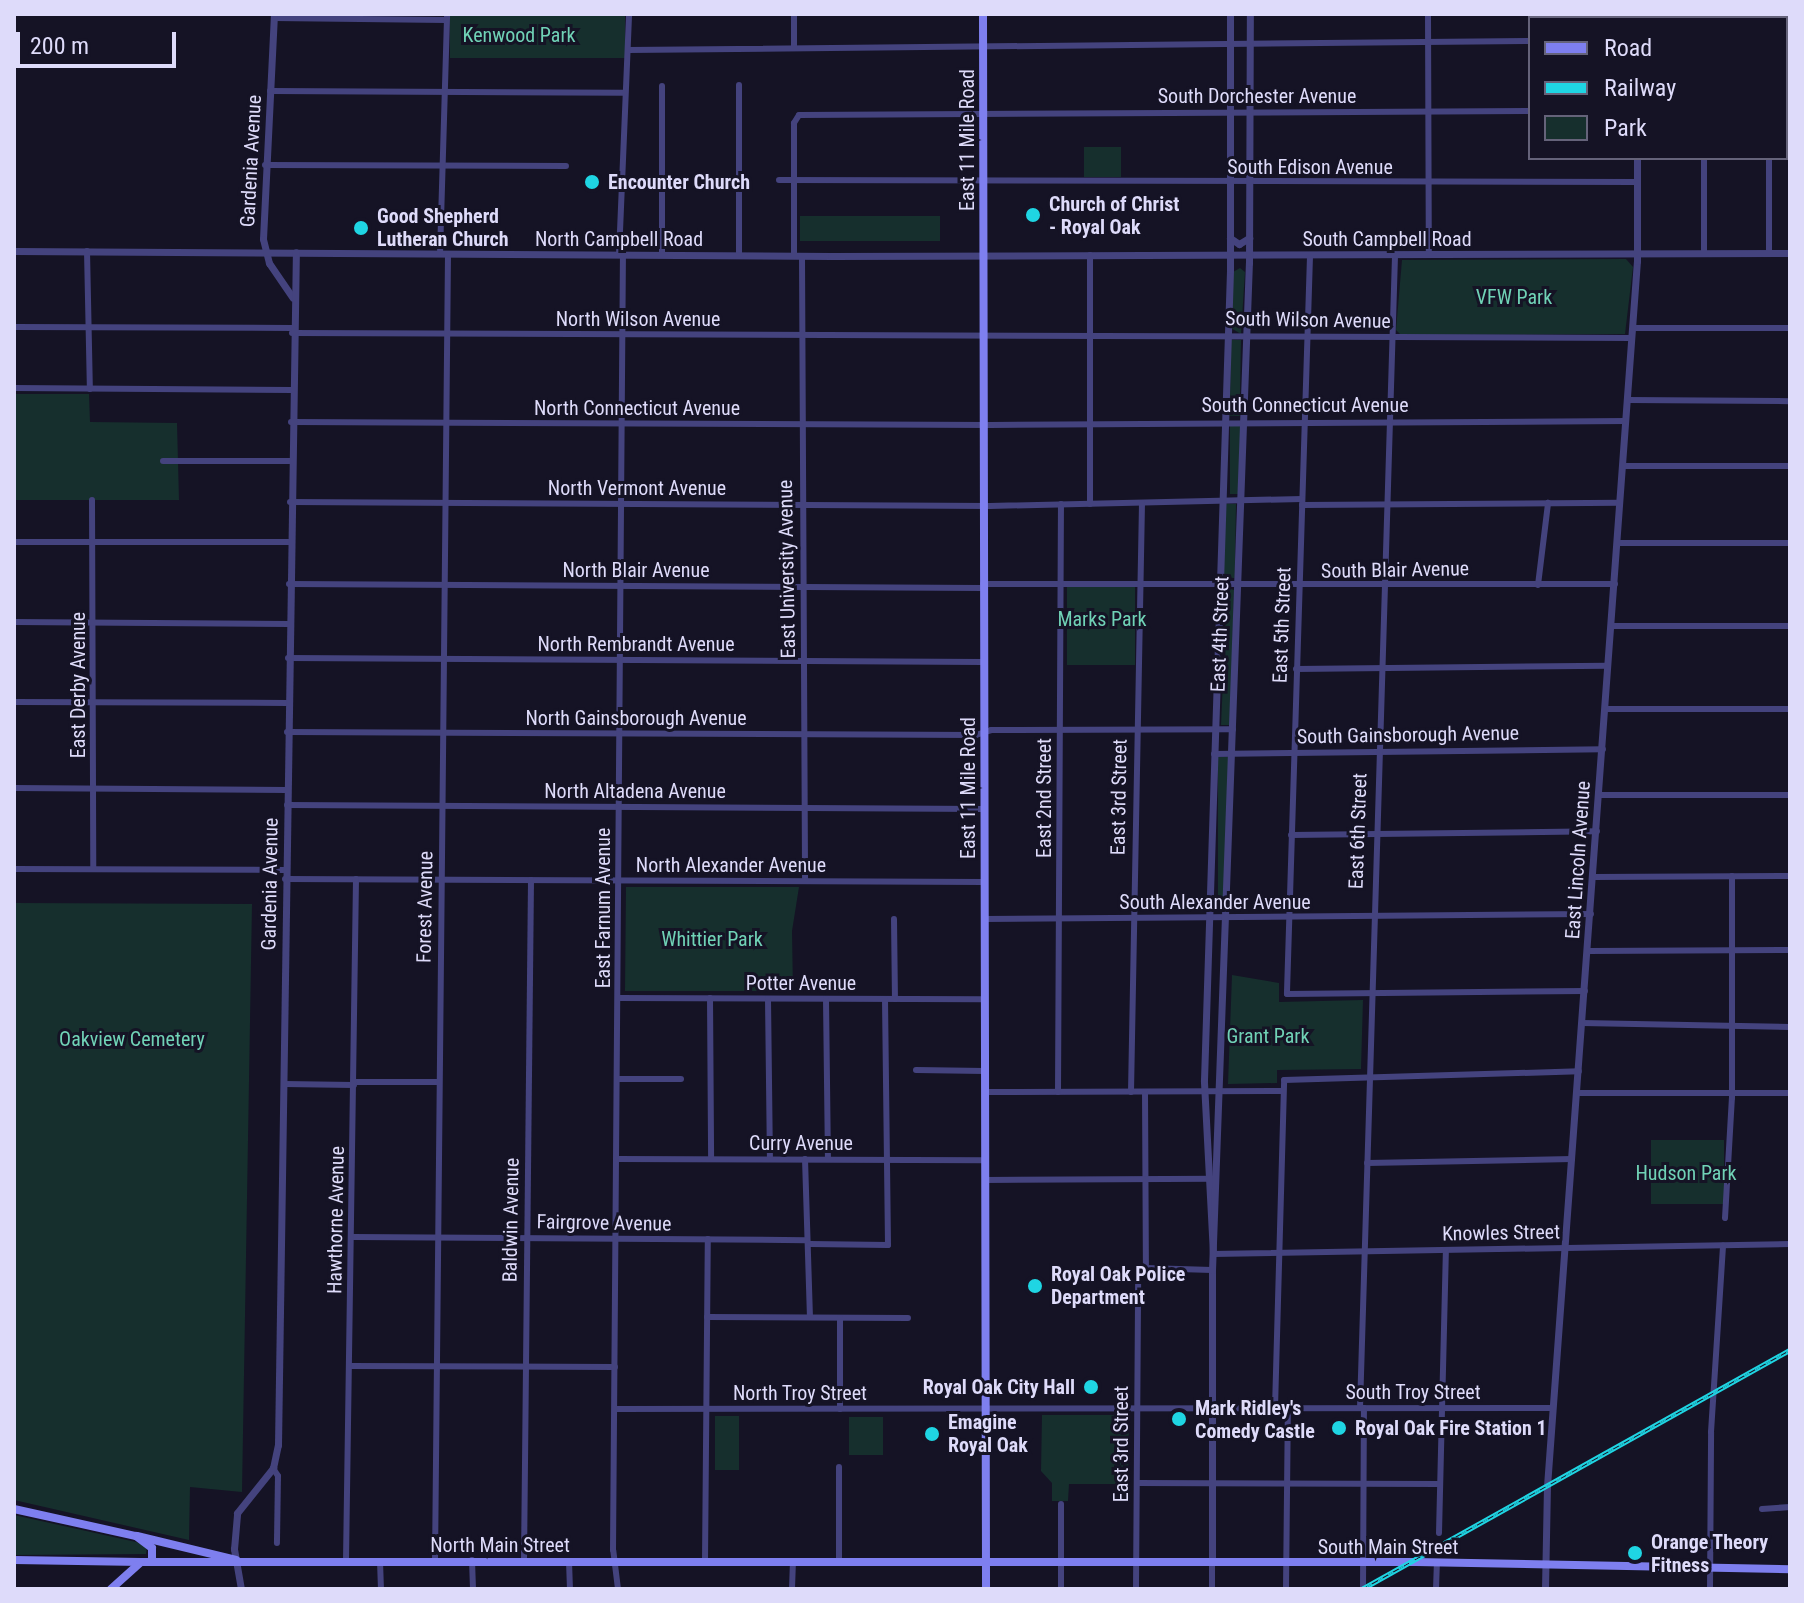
<!DOCTYPE html>
<html>
<head>
<meta charset="utf-8">
<style>
	body { margin:0 }
	#map { position:relative; width:1804px; height:1603px; overflow:hidden; background:#151325; font-family:"Roboto Condensed",sans-serif }
	div>[style] { position:absolute }
	[style*='--x'] { left:calc(var(--x)*1px); top:calc(var(--y)*1px); width:calc(var(--w)*1px); rotate:calc(var(--a)*1deg) }
	.green>* { inset:0; background:#162f2d; transform-origin:0 0 }
	.minor>* { height:6px; margin:-3px; padding:0 3px; transform-origin:3px; border-radius:3px; background:#44437e }
	.tertiary>* { height:7px; margin:-3.5px; padding:0 3.5px; transform-origin:3.5px; border-radius:3.5px; background:#44437e }
	.secondary>* { height:8px; margin:-4px; padding:0 4px; transform-origin:4px; border-radius:4px; background:#7e7fef }
	.rail>* { height:5px; margin-top:-2.5px; transform-origin:0; background:repeating-linear-gradient(90deg,#151325 0 6px,#1fd5e3 0 12px); box-sizing:border-box; border-block:2px solid #1fd5e3 }
	.dots>* { width:22px; height:22px; translate:-50% -50%; box-sizing:border-box; border:4px solid #151325; border-radius:50% }
	span { translate:-50% -50%; white-space:nowrap; text-align:center; line-height:1.15; -webkit-text-stroke:6px #151325; paint-order:stroke }
	.park-label { font-size:20px; color:#70d2b6 }
	.street-label { font-size:20px; color:#dedbfa }
	.poi-label { font-size:20px; color:#dedbfa; font-weight:700 }
	.left { translate:0 -50%; text-align:left }
	.right { translate:-100% -50%; text-align:right }
	.frame { position:absolute; inset:0; border:16px solid #dedbfa; pointer-events:none }
	.legend { position:absolute; left:1528px; top:16px; width:260px; height:144px; box-sizing:border-box; background:#151325; border:2px solid #65637a; margin:0; padding:10px 14px; list-style:none; font-size:24px; color:#dedbfa }
	.legend li { display:flex; align-items:center; gap:16px; height:40px }
	.legend b { width:40px; border:2px solid #65637a }
	.scale { position:absolute; left:16px; top:32px; width:160px; height:36px; box-sizing:border-box; border:4px solid #dedbfa; border-top:0; padding-left:10px; font-size:24px; line-height:28px; white-space:nowrap; color:#dedbfa; -webkit-text-stroke:6px #151325; paint-order:stroke }
</style>
</head>
<body>
<div id="map">
	<div class="green">
		<i style="left:450px;top:14px;width:175px;height:44px"></i>
		<i style="left:1121px;top:147px;width:30px;height:37px;rotate:90deg"></i>
		<i style="left:800px;top:216px;width:140px;height:25px"></i>
		<i style="clip-path:polygon(1626px 259px,1633px 267px,1625px 334px,1401px 335px,1396px 330px,1402px 260px)"></i>
		<i style="clip-path:polygon(1240px 268px,1245px 272px,1241px 334px,1231px 328px,1233px 272px)"></i>
		<i style="left:1241px;top:340px;width:76px;height:10px;rotate:91deg"></i>
		<i style="clip-path:polygon(14px 394px,89px 394px,90px 422px,177px 423px,179px 500px,14px 500px)"></i>
		<i style="left:1230px;top:425px;width:10px;height:69px"></i>
		<i style="left:1236px;top:504px;width:74px;height:11px;rotate:91deg"></i>
		<i style="left:1067px;top:587px;width:68px;height:78px"></i>
		<i style="clip-path:polygon(1227px 588px,1234px 590px,1230px 725px,1221px 725px)"></i>
		<i style="left:1218px;top:757px;width:11px;height:153px"></i>
		<i style="clip-path:polygon(626px 887px,799px 887px,792px 931px,793px 991px,625px 991px)"></i>
		<i style="clip-path:polygon(14px 903px,252px 904px,242px 1492px,190px 1487px,189px 1540px,14px 1500px)"></i>
		<i style="clip-path:polygon(1232px 975px,1279px 983px,1279px 1002px,1363px 1000px,1361px 1069px,1277px 1070px,1277px 1083px,1228px 1084px)"></i>
		<i style="left:1651px;top:1140px;width:73px;height:64px"></i>
		<i style="clip-path:polygon(1042px 1415px,1129px 1415px,1128px 1484px,1069px 1484px,1068px 1501px,1052px 1501px,1052px 1483px,1041px 1471px)"></i>
		<i style="left:715px;top:1416px;width:24px;height:54px"></i>
		<i style="left:849px;top:1417px;width:34px;height:38px"></i>
		<i style="clip-path:polygon(14px 1515px,136px 1542px,147px 1547px,146px 1554px,14px 1555px)"></i>
	</div>
	<div class="minor">
		<i style="--x:794;--y:14;--w:34;--a:90"></i>
		<i style="--x:1428;--y:14;--w:241;--a:89.8"></i>
		<i style="--x:1703;--y:14;--w:4;--a:90"></i>
		<i style="--x:1768;--y:14;--w:4;--a:90"></i>
		<i style="--x:274;--y:18;--w:172;--a:0.7"></i>
		<i style="--x:1786;--y:40;--w:4;--a:0"></i>
		<i style="--x:628;--y:50;--w:902;--a:-0.57"></i>
		<i style="--x:270;--y:91;--w:354;--a:0.3"></i>
		<i style="--x:1704;--y:158;--w:95;--a:90"></i>
		<i style="--x:1769;--y:158;--w:95;--a:90"></i>
		<i style="--x:265;--y:165;--w:301;--a:0.2"></i>
		<i style="--x:779;--y:180;--w:858;--a:0.13"></i>
		<i style="--x:87;--y:251;--w:138;--a:88.8"></i>
		<i style="--x:440;--y:254;--w:240;--a:-88.3"></i>
		<i style="--x:619;--y:255;--w:241;--a:-87.6"></i>
		<i style="--x:662;--y:255;--w:169;--a:-90"></i>
		<i style="--x:1090;--y:255;--w:249;--a:90"></i>
		<i style="--x:739;--y:256;--w:171;--a:-90"></i>
		<i style="--x:794;--y:256;--w:133;--a:-90"></i>
		<i style="--x:794;--y:123;--w:9;--a:-58"></i>
		<i style="--x:799;--y:115;--w:731;--a:-0.31"></i>
		<i style="--x:802;--y:256;--w:625;--a:89.72"></i>
		<i style="--x:1310;--y:256;--w:738;--a:91.79"></i>
		<i style="--x:1287;--y:994;--w:298;--a:-0.6"></i>
		<i style="--x:14;--y:327;--w:278;--a:0.2"></i>
		<i style="--x:1633;--y:328;--w:157;--a:0"></i>
		<i style="--x:292;--y:333;--w:1340;--a:0.21"></i>
		<i style="--x:14;--y:388;--w:278;--a:0.4"></i>
		<i style="--x:1628;--y:400;--w:162;--a:0.4"></i>
		<i style="--x:291;--y:422;--w:699;--a:0.25"></i>
		<i style="--x:990;--y:425;--w:636;--a:-0.36"></i>
		<i style="--x:163;--y:461;--w:128;--a:0"></i>
		<i style="--x:1623;--y:466;--w:167;--a:0"></i>
		<i style="--x:92;--y:500;--w:369;--a:89.8"></i>
		<i style="--x:290;--y:502;--w:700;--a:0.33"></i>
		<i style="--x:990;--y:506;--w:312;--a:-1.3"></i>
		<i style="--x:1302;--y:505;--w:318;--a:-0.4"></i>
		<i style="--x:14;--y:542;--w:276;--a:0"></i>
		<i style="--x:1617;--y:543;--w:173;--a:0"></i>
		<i style="--x:289;--y:584;--w:694;--a:0.33"></i>
		<i style="--x:983;--y:584;--w:632;--a:0"></i>
		<i style="--x:1538;--y:585;--w:83;--a:-83"></i>
		<i style="--x:14;--y:622;--w:275;--a:0.4"></i>
		<i style="--x:1611;--y:626;--w:179;--a:0"></i>
		<i style="--x:288;--y:658;--w:695;--a:0.33"></i>
		<i style="--x:1296;--y:669;--w:312;--a:-0.6"></i>
		<i style="--x:14;--y:702;--w:274;--a:0.2"></i>
		<i style="--x:1606;--y:709;--w:184;--a:0"></i>
		<i style="--x:287;--y:732;--w:689;--a:0.25"></i>
		<i style="--x:976;--y:735;--w:16;--a:-18"></i>
		<i style="--x:991;--y:730;--w:242;--a:-0.2"></i>
		<i style="--x:1214;--y:754;--w:389;--a:-0.7"></i>
		<i style="--x:14;--y:788;--w:273;--a:0.4"></i>
		<i style="--x:1599;--y:795;--w:191;--a:0"></i>
		<i style="--x:287;--y:805;--w:696;--a:0.33"></i>
		<i style="--x:1291;--y:835;--w:306;--a:-0.7"></i>
		<i style="--x:14;--y:869;--w:271;--a:0.2"></i>
		<i style="--x:1593;--y:877;--w:197;--a:-0.3"></i>
		<i style="--x:285;--y:879;--w:699;--a:0.25"></i>
		<i style="--x:894;--y:919;--w:80;--a:89.3"></i>
		<i style="--x:984;--y:919;--w:607;--a:-0.47"></i>
		<i style="--x:1588;--y:951;--w:202;--a:-0.3"></i>
		<i style="--x:619;--y:998;--w:365;--a:0.2"></i>
		<i style="--x:710;--y:998;--w:161;--a:89.6"></i>
		<i style="--x:768;--y:999;--w:160;--a:89.3"></i>
		<i style="--x:826;--y:999;--w:160;--a:89.3"></i>
		<i style="--x:1582;--y:1023;--w:208;--a:1.1"></i>
		<i style="--x:916;--y:1070;--w:69;--a:0.8"></i>
		<i style="--x:618;--y:1079;--w:63;--a:0"></i>
		<i style="--x:354;--y:1082;--w:85;--a:0"></i>
		<i style="--x:284;--y:1084;--w:70;--a:0.8"></i>
		<i style="--x:985;--y:1092;--w:297;--a:-0.2"></i>
		<i style="--x:1058;--y:1092;--w:588;--a:-89.71"></i>
		<i style="--x:1131;--y:1092;--w:589;--a:-88.93"></i>
		<i style="--x:1145;--y:1092;--w:176;--a:89.7"></i>
		<i style="--x:1577;--y:1093;--w:213;--a:0"></i>
		<i style="--x:617;--y:1159;--w:368;--a:0.2"></i>
		<i style="--x:805;--y:1159;--w:158;--a:88.2"></i>
		<i style="--x:1367;--y:1163;--w:205;--a:-1.1"></i>
		<i style="--x:985;--y:1180;--w:229;--a:-0.3"></i>
		<i style="--x:1725;--y:1218;--w:120;--a:-86.7"></i>
		<i style="--x:1732;--y:1098;--w:222;--a:-90"></i>
		<i style="--x:353;--y:1237;--w:453;--a:0.4"></i>
		<i style="--x:810;--y:1244;--w:78;--a:0.7"></i>
		<i style="--x:888;--y:1245;--w:246;--a:-90.7"></i>
		<i style="--x:1213;--y:1254;--w:577;--a:-0.99"></i>
		<i style="--x:707;--y:1317;--w:201;--a:0.3"></i>
		<i style="--x:350;--y:1366;--w:265;--a:0.2"></i>
		<i style="--x:1275;--y:1408;--w:328;--a:-88.4"></i>
		<i style="--x:1284;--y:1080;--w:295;--a:-1.7"></i>
		<i style="--x:1360;--y:1408;--w:1154;--a:-88.26"></i>
		<i style="--x:615;--y:1409;--w:938;--a:-0.06"></i>
		<i style="--x:840;--y:1409;--w:91;--a:-90"></i>
		<i style="--x:273;--y:1468;--w:9;--a:58"></i>
		<i style="--x:278;--y:1476;--w:67;--a:90.9"></i>
		<i style="--x:1137;--y:1483;--w:303;--a:0.2"></i>
		<i style="--x:1762;--y:1509;--w:28;--a:-4"></i>
		<i style="--x:1439;--y:1533;--w:283;--a:-88.6"></i>
		<i style="--x:472;--y:1560;--w:29;--a:88"></i>
		<i style="--x:524;--y:1560;--w:680;--a:-89.41"></i>
		<i style="--x:346;--y:1561;--w:682;--a:-89.16"></i>
		<i style="--x:380;--y:1561;--w:28;--a:88"></i>
		<i style="--x:435;--y:1561;--w:1307;--a:-89.43"></i>
		<i style="--x:569;--y:1561;--w:28;--a:88"></i>
		<i style="--x:705;--y:1561;--w:322;--a:-89.5"></i>
		<i style="--x:839;--y:1561;--w:94;--a:-90"></i>
		<i style="--x:618;--y:1589;--w:39;--a:-97"></i>
		<i style="--x:613;--y:1550;--w:1295;--a:-89.56"></i>
		<i style="--x:792;--y:1589;--w:28;--a:-88"></i>
		<i style="--x:1061;--y:1589;--w:85;--a:-90"></i>
		<i style="--x:1136;--y:1589;--w:316;--a:-89.6"></i>
		<i style="--x:1138;--y:1273;--w:9;--a:-32"></i>
		<i style="--x:1146;--y:1268;--w:66;--a:1.7"></i>
		<i style="--x:1212;--y:1589;--w:27;--a:-90"></i>
		<i style="--x:1286;--y:1589;--w:181;--a:-89.4"></i>
		<i style="--x:1363;--y:1589;--w:181;--a:-89.7"></i>
		<i style="--x:1436;--y:1589;--w:26;--a:-88"></i>
		<i style="--x:1710;--y:1589;--w:157;--a:-89.6"></i>
		<i style="--x:1711;--y:1432;--w:187;--a:-86.3"></i>
	</div>
	<div class="tertiary">
		<i style="--x:274;--y:14;--w:225;--a:92.8"></i>
		<i style="--x:263;--y:239;--w:25;--a:76"></i>
		<i style="--x:269;--y:263;--w:42;--a:55.6"></i>
		<i style="--x:1637;--y:14;--w:4;--a:90"></i>
		<i style="--x:1230;--y:238;--w:11;--a:34"></i>
		<i style="--x:1239;--y:244;--w:12;--a:-31"></i>
		<i style="--x:14;--y:251;--w:817;--a:0.35"></i>
		<i style="--x:831;--y:256;--w:959;--a:-0.18"></i>
		<i style="--x:1213;--y:1254;--w:174;--a:-93"></i>
		<i style="--x:1204;--y:1080;--w:810;--a:-88.16"></i>
		<i style="--x:1230;--y:270;--w:256;--a:-90"></i>
		<i style="--x:1212;--y:1562;--w:292;--a:-90"></i>
		<i style="--x:1212;--y:1270;--w:1008;--a:-87.9"></i>
		<i style="--x:1249;--y:263;--w:249;--a:-89.8"></i>
		<i style="--x:241;--y:1589;--w:41;--a:-99.9"></i>
		<i style="--x:234;--y:1549;--w:36;--a:-85"></i>
		<i style="--x:237;--y:1513;--w:58;--a:-51.3"></i>
		<i style="--x:273;--y:1468;--w:24;--a:-78"></i>
		<i style="--x:278;--y:1445;--w:1193;--a:-89.14"></i>
		<i style="--x:1545;--y:1589;--w:103;--a:-88.9"></i>
		<i style="--x:1547;--y:1486;--w:1228;--a:-85.8"></i>
		<i style="--x:1637;--y:261;--w:103;--a:-90"></i>
	</div>
	<div class="secondary">
		<i style="--x:983;--y:14;--w:1575;--a:89.89"></i>
		<i style="--x:14;--y:1509;--w:125;--a:12.5"></i>
		<i style="--x:136;--y:1536;--w:20;--a:37"></i>
		<i style="--x:152;--y:1548;--w:14;--a:90"></i>
		<i style="--x:137;--y:1536;--w:102;--a:13.6"></i>
		<i style="--x:14;--y:1560;--w:127;--a:0.9"></i>
		<i style="--x:139;--y:1562;--w:1277;--a:0"></i>
		<i style="--x:1416;--y:1562;--w:374;--a:1.1"></i>
		<i style="--x:111;--y:1589;--w:40;--a:-42"></i>
	</div>
	<div class="rail">
		<i style="--x:1362;--y:1589;--w:490;--a:-29.2"></i>
	</div>
	<div class="dots">
		<i style="left:592px;top:182px;background:#1fd5e3"></i>
		<i style="left:1033px;top:215px;background:#1fd5e3"></i>
		<i style="left:361px;top:228px;background:#1fd5e3"></i>
		<i style="left:1035px;top:1286px;background:#1fd5e3"></i>
		<i style="left:1091px;top:1387px;background:#1fd5e3"></i>
		<i style="left:1179px;top:1419px;background:#1fd5e3"></i>
		<i style="left:1339px;top:1428px;background:#1fd5e3"></i>
		<i style="left:932px;top:1434px;background:#1fd5e3"></i>
		<i style="left:1635px;top:1553px;background:#1fd5e3"></i>
	</div>
	<div class="park-label">
		<span style="left:519px;top:35px">Kenwood Park</span>
		<span style="left:1514px;top:297px">VFW Park</span>
		<span style="left:1102px;top:619px">Marks Park</span>
		<span style="left:712px;top:939px">Whittier Park</span>
		<span style="left:1268px;top:1036px">Grant Park</span>
		<span style="left:132px;top:1039px">Oakview Cemetery</span>
		<span style="left:1686px;top:1173px">Hudson Park</span>
	</div>
	<div class="street-label">
		<span style="left:1257px;top:96px">South Dorchester Avenue</span>
		<span style="left:967px;top:140px;rotate:-90deg">East 11 Mile Road</span>
		<span style="left:251px;top:161px;rotate:-87deg">Gardenia Avenue</span>
		<span style="left:1310px;top:167px">South Edison Avenue</span>
		<span style="left:619px;top:239px">North Campbell Road</span>
		<span style="left:1387px;top:239px">South Campbell Road</span>
		<span style="left:638px;top:319px">North Wilson Avenue</span>
		<span style="left:1308px;top:320px;rotate:1deg">South Wilson Avenue</span>
		<span style="left:1305px;top:405px">South Connecticut Avenue</span>
		<span style="left:637px;top:408px">North Connecticut Avenue</span>
		<span style="left:637px;top:488px">North Vermont Avenue</span>
		<span style="left:787px;top:569px;rotate:-91deg">East University Avenue</span>
		<span style="left:636px;top:570px">North Blair Avenue</span>
		<span style="left:1395px;top:570px;rotate:-1deg">South Blair Avenue</span>
		<span style="left:1282px;top:625px;rotate:-88deg">East 5th Street</span>
		<span style="left:1220px;top:634px;rotate:-88deg">East 4th Street</span>
		<span style="left:636px;top:644px">North Rembrandt Avenue</span>
		<span style="left:78px;top:685px;rotate:-90deg">East Derby Avenue</span>
		<span style="left:636px;top:718px">North Gainsborough Avenue</span>
		<span style="left:1408px;top:735px;rotate:-1deg">South Gainsborough Avenue</span>
		<span style="left:968px;top:788px;rotate:-90deg">East 11 Mile Road</span>
		<span style="left:635px;top:791px">North Altadena Avenue</span>
		<span style="left:1119px;top:797px;rotate:-89deg">East 3rd Street</span>
		<span style="left:1044px;top:798px;rotate:-90deg">East 2nd Street</span>
		<span style="left:1358px;top:831px;rotate:-88deg">East 6th Street</span>
		<span style="left:1578px;top:860px;rotate:-86deg">East Lincoln Avenue</span>
		<span style="left:731px;top:865px">North Alexander Avenue</span>
		<span style="left:270px;top:884px;rotate:-89deg">Gardenia Avenue</span>
		<span style="left:1215px;top:902px">South Alexander Avenue</span>
		<span style="left:425px;top:907px;rotate:-89deg">Forest Avenue</span>
		<span style="left:603px;top:908px;rotate:-90deg">East Farnum Avenue</span>
		<span style="left:801px;top:983px">Potter Avenue</span>
		<span style="left:801px;top:1143px">Curry Avenue</span>
		<span style="left:336px;top:1220px;rotate:-89deg">Hawthorne Avenue</span>
		<span style="left:511px;top:1220px;rotate:-89deg">Baldwin Avenue</span>
		<span style="left:604px;top:1223px;rotate:1deg">Fairgrove Avenue</span>
		<span style="left:1501px;top:1233px;rotate:-1deg">Knowles Street</span>
		<span style="left:1413px;top:1392px">South Troy Street</span>
		<span style="left:800px;top:1393px">North Troy Street</span>
		<span style="left:1121px;top:1444px;rotate:-90deg">East 3rd Street</span>
		<span style="left:500px;top:1545px">North Main Street</span>
		<span style="left:1388px;top:1547px">South Main Street</span>
	</div>
	<div class="poi-label">
		<span class="left" style="left:608px;top:182px">Encounter Church</span>
		<span class="left" style="left:1049px;top:216px">Church of Christ<br>- Royal Oak</span>
		<span class="left" style="left:377px;top:228px">Good Shepherd<br>Lutheran Church</span>
		<span class="left" style="left:1051px;top:1286px">Royal Oak Police<br>Department</span>
		<span class="right" style="left:1075px;top:1387px">Royal Oak City Hall</span>
		<span class="left" style="left:1195px;top:1420px">Mark Ridley's<br>Comedy Castle</span>
		<span class="left" style="left:948px;top:1434px">Emagine<br>Royal Oak</span>
		<span class="left" style="left:1355px;top:1428px">Royal Oak Fire Station 1</span>
		<span class="left" style="left:1651px;top:1554px">Orange Theory<br>Fitness</span>
	</div>
	<div class="frame"></div>
	<ul class="legend">
	<li><b style="height:10px;background:#7e7fef"></b>Road</li>
	<li><b style="height:10px;background:#1fd5e3"></b>Railway</li>
	<li><b style="height:22px;background:#162f2d"></b>Park</li>
	</ul>
	<div class="scale">200 m</div>
</div>
</body>
</html>
